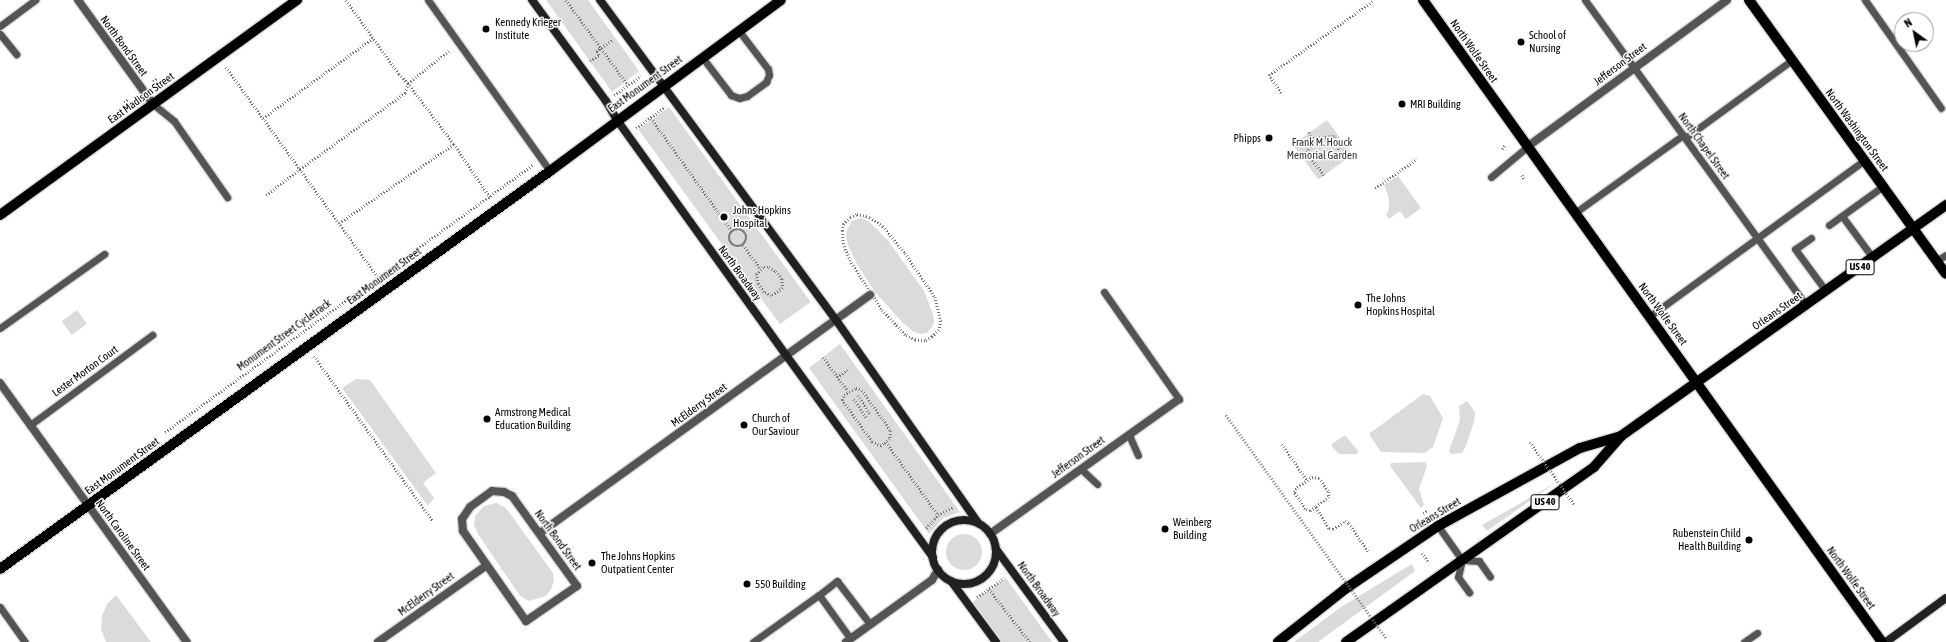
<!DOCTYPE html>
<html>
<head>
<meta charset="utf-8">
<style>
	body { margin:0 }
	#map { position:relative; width:1946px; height:642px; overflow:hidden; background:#fff; font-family:"Asap Condensed",sans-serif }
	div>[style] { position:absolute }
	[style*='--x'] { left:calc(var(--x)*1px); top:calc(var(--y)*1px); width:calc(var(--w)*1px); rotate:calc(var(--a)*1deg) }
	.green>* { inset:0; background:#dbdbdb; transform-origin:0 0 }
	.round { border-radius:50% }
	.path>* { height:2.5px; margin-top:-1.25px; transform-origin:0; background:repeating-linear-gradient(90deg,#767676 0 1px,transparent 0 3px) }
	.path>.ring { margin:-1.25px; padding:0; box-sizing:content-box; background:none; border:2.5px solid #767676; border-radius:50% }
	.roads { filter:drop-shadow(1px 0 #dbdbdb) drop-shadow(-1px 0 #dbdbdb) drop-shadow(0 1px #dbdbdb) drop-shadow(0 -1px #dbdbdb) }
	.service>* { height:7px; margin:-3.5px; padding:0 3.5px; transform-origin:3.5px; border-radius:3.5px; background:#545454 }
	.pedestrian>* { height:8px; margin:-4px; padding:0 4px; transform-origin:4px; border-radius:4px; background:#545454 }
	.minor>* { height:8px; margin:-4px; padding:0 4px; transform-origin:4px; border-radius:4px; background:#545454 }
	.tertiary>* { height:8px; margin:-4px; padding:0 4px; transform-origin:4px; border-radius:4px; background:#545454 }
	.secondary>* { height:8px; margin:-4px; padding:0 4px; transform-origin:4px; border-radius:4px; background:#212121 }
	.secondary>.ring { margin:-4px; padding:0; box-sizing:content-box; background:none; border:8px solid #212121; border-radius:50% }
	.primary>* { height:10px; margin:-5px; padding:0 5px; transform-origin:5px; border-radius:5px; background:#000 }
	.path-bridge>* { height:2.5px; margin-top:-1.25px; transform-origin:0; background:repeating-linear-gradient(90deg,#767676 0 1px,transparent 0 3px) }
	.dots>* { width:11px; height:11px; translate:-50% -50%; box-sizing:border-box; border:2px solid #fff; border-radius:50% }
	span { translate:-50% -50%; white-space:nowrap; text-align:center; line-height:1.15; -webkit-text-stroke:3px #fff; paint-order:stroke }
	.shield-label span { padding:1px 3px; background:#fff; border:1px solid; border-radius:3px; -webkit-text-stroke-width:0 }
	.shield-label { font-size:10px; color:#000; font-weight:700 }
	.poi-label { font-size:11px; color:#000 }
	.left { translate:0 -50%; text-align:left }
	.right { translate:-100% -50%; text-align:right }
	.street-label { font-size:11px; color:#000 }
	.park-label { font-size:11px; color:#323232 }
	.north { position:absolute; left:1894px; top:12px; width:40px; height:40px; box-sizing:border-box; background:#fff; border:1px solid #999; border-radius:50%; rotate:327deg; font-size:11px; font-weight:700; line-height:16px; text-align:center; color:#000 }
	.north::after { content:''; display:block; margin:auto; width:14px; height:18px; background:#000; clip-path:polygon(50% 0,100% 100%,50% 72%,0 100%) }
</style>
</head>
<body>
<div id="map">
	<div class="green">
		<i style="clip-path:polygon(546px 0,588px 0,639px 71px,612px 92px)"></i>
		<i style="left:669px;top:107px;width:241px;height:38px;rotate:54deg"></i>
		<i style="left:1327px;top:120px;width:43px;height:42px;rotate:54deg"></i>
		<i style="clip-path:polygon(1398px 176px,1421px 208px,1406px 219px,1400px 211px,1389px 219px,1386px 215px,1389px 209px,1389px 198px,1384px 185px)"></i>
		<i style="clip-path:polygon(861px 218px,869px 221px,889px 242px,924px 291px,933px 314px,934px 322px,932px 327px,927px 333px,921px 334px,914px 332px,903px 323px,875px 292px,857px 264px,848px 245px,846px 237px,847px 230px,852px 221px)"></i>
		<i style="left:77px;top:310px;width:17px;height:19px;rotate:54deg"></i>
		<i style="clip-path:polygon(840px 344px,960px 512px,943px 518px,929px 534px,809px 368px)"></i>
		<i style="clip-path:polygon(356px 379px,370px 380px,436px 473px,423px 483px,434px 498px,428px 506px,342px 388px)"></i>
		<i style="clip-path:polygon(1423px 394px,1430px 396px,1443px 418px,1433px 447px,1424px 453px,1381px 452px,1370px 436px,1370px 433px)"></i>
		<i style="clip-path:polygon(1467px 401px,1475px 412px,1474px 422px,1465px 448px,1462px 453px,1451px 454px,1449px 451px,1460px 420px,1459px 406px)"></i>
		<i style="clip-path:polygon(1345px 435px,1358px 451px,1357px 454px,1339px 454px,1332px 447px,1332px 444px)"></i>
		<i style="clip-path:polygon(1425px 462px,1427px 466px,1419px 489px,1424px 505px,1421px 508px,1390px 466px,1391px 463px)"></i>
		<i style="clip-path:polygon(1555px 483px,1487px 531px,1482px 525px,1519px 504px)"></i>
		<i style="clip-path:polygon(496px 503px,506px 508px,553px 573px,554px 581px,551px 589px,546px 596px,529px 601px,520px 596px,478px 534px,474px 525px,475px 516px,484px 506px)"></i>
		<i class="round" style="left:946px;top:534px;width:36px;height:36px"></i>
		<i style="clip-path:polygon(1412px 564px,1415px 571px,1318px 642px,1294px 642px,1341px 607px)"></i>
		<i style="clip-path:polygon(1006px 578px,1052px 642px,1001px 642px,971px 603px)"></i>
		<i style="clip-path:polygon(116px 595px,151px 642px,106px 642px,101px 629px,102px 616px,107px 604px)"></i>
	</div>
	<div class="path">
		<i style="--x:346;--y:0;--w:91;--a:54.4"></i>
		<i style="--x:399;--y:74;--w:13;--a:45"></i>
		<i style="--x:408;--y:83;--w:76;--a:53"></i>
		<i style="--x:454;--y:144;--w:64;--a:55.8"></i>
		<i style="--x:566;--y:0;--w:105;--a:53.9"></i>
		<i style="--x:590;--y:61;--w:11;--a:-34"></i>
		<i style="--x:599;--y:55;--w:5;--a:-127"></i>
		<i style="--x:596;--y:51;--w:20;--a:-33"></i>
		<i style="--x:226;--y:67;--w:259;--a:54.1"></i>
		<i style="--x:153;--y:81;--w:5;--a:-37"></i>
		<i style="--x:1281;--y:93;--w:22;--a:-124"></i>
		<i style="--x:1269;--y:75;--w:129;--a:-35.5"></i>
		<i style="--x:614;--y:95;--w:33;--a:-35"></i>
		<i style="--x:124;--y:102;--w:5;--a:-37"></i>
		<i style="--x:263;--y:118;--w:136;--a:-36"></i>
		<i style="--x:651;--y:118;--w:139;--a:54.4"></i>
		<i style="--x:636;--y:128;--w:36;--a:-36"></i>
		<i style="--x:1309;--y:132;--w:10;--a:66"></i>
		<i style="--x:1313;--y:141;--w:13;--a:117"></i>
		<i style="--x:1307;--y:153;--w:28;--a:52"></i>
		<i style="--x:1313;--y:138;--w:20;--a:-6"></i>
		<i style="--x:1333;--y:136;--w:2;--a:27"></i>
		<i style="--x:1335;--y:137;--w:17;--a:73"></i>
		<i style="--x:1340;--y:153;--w:8;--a:50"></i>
		<i style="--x:1502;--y:149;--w:6;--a:-51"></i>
		<i style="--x:1522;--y:175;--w:6;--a:59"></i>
		<i style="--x:1375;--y:188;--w:51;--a:-34.6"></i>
		<i style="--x:266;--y:195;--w:43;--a:-37.4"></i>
		<i style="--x:300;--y:169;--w:130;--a:-35.9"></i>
		<i style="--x:405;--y:93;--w:10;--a:-73"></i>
		<i style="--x:408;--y:83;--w:53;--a:-38.2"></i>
		<i style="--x:857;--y:214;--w:13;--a:13"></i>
		<i style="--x:870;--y:217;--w:16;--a:35"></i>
		<i style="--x:883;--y:226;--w:35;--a:51"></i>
		<i style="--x:905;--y:253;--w:53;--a:55.7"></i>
		<i style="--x:935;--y:297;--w:25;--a:76"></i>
		<i style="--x:941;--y:321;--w:9;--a:103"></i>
		<i style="--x:939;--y:330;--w:10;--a:135"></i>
		<i style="--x:932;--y:337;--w:8;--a:150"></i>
		<i style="--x:925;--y:341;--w:10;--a:-174"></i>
		<i style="--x:915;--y:340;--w:11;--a:-153"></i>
		<i style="--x:905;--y:335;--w:35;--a:-133"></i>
		<i style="--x:881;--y:309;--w:57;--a:-122.9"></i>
		<i style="--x:850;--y:261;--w:18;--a:-112"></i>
		<i style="--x:843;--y:244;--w:13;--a:-94"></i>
		<i style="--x:842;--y:231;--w:7;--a:-82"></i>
		<i style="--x:843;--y:224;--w:10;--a:-45"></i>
		<i style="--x:850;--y:217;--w:8;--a:-23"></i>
		<i style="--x:339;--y:223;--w:140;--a:-34.5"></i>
		<i class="ring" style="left:729px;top:229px;width:15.5px;height:15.5px"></i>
		<i style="--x:743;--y:245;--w:30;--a:53"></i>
		<i style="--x:764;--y:267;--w:5;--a:0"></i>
		<i style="--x:769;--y:267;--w:8;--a:30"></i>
		<i style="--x:776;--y:271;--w:10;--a:53"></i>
		<i style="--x:782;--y:279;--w:9;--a:84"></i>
		<i style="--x:783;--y:288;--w:14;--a:146"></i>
		<i style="--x:771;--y:296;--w:8;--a:-150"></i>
		<i style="--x:764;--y:292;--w:10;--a:-127"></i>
		<i style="--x:758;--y:284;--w:10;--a:-101"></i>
		<i style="--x:756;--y:274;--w:11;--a:-41"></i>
		<i style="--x:314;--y:356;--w:203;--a:54.2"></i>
		<i style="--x:823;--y:357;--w:42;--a:53.7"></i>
		<i style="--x:837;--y:377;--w:12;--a:-35"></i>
		<i style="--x:847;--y:370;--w:3;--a:45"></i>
		<i style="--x:856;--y:388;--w:6;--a:18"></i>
		<i style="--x:862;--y:390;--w:50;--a:54.7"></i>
		<i style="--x:891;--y:431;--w:8;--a:97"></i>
		<i style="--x:890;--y:439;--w:8;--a:140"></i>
		<i style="--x:884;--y:444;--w:4;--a:146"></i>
		<i style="--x:881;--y:446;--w:10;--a:-156"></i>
		<i style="--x:872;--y:442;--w:52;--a:-125.5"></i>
		<i style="--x:842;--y:400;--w:5;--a:-68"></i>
		<i style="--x:844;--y:395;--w:14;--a:-30"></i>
		<i style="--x:858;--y:395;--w:24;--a:57"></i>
		<i style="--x:854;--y:399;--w:23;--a:56"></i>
		<i style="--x:165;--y:432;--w:455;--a:-36"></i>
		<i style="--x:886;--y:442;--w:90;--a:54.5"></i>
		<i style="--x:1282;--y:444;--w:44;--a:55.2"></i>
		<i style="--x:1316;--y:507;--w:7;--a:146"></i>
		<i style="--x:1310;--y:511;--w:5;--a:-158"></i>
		<i style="--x:1305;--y:509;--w:20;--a:-123"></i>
		<i style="--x:1294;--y:492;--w:6;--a:-59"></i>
		<i style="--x:1297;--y:487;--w:18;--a:-34"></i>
		<i style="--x:1312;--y:477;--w:7;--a:8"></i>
		<i style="--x:1319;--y:478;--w:17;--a:54"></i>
		<i style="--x:1329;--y:492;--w:5;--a:90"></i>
		<i style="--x:1329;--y:497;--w:16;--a:142"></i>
		<i style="--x:1316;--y:507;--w:25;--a:58"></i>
		<i style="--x:1329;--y:528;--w:4;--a:14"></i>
		<i style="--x:1333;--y:529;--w:14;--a:-34"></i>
		<i style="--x:1345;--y:521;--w:4;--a:27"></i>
		<i style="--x:1349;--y:523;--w:34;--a:56"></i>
		<i style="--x:1423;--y:513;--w:6;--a:-31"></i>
		<i style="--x:926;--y:528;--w:18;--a:-47"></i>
		<i style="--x:938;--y:515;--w:17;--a:-28"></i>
		<i style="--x:1422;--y:553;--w:10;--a:53"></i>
		<i style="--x:989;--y:589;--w:67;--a:52.3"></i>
		<i style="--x:977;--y:597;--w:33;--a:-35"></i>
	</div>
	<div class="roads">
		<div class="service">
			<i style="--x:428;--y:0;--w:210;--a:54.5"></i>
			<i style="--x:1585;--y:0;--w:377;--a:54.1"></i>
			<i style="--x:1865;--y:0;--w:132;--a:54.9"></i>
			<i style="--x:0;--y:26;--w:44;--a:-36.6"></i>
			<i style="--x:0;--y:34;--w:26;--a:51"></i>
			<i style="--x:702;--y:57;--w:48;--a:52.7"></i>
			<i style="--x:731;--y:95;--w:9;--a:21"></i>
			<i style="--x:739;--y:98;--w:8;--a:-14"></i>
			<i style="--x:747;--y:96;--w:24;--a:-36"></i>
			<i style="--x:766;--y:82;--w:8;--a:-67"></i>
			<i style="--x:769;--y:75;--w:6;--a:-99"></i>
			<i style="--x:768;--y:69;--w:48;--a:-127.3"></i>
			<i style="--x:153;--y:104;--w:27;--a:39"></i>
			<i style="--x:174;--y:121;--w:93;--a:55.1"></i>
			<i style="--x:1685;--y:138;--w:132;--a:-36.1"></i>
			<i style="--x:1491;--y:177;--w:47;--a:-39.8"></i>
			<i style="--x:1576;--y:212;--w:132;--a:-35.7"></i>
			<i style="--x:1842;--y:216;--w:52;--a:53.6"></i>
			<i style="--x:1829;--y:225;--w:67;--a:-35.8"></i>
			<i style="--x:1811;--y:238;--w:19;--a:145"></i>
			<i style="--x:1795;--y:249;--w:52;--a:53.6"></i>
			<i style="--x:1936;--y:261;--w:12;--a:-31"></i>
			<i style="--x:1104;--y:292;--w:131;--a:55"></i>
			<i style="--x:1650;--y:316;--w:266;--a:-36"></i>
			<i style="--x:0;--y:328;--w:128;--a:-35.4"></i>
			<i style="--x:30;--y:425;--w:152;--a:-36.4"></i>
			<i style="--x:1129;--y:435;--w:22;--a:66"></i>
			<i style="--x:1081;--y:469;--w:22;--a:43"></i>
			<i style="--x:1438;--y:526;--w:42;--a:54.8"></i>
			<i style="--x:1462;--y:560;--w:17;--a:103"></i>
			<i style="--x:1458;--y:577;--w:19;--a:54"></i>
			<i style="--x:1462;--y:560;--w:17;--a:3"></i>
			<i style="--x:1479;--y:561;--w:19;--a:55"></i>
			<i style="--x:819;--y:595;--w:23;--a:-38"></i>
			<i style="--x:837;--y:581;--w:54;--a:52.5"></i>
			<i style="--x:0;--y:607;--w:43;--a:54.5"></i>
			<i style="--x:753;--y:642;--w:81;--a:-35.5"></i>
			<i style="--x:819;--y:595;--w:53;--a:54.2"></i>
			<i style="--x:1744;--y:642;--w:16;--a:-35"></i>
		</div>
		<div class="pedestrian">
			<i style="--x:540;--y:533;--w:407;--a:-35.8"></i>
		</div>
		<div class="minor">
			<i style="--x:78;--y:0;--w:128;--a:54.2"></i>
			<i style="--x:1527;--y:147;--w:248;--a:-36.3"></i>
			<i style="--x:492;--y:491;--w:12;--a:5"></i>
			<i style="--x:504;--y:492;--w:9;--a:27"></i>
			<i style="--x:512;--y:496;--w:111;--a:54.2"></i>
			<i style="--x:577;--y:586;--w:62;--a:145.5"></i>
			<i style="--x:526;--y:621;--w:110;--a:-125"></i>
			<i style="--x:463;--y:531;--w:12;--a:-95"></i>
			<i style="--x:462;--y:519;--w:14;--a:-56"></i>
			<i style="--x:470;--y:507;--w:27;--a:-36"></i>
			<i style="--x:990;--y:534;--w:232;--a:-35.5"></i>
			<i style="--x:378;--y:642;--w:133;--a:-35.2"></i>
			<i style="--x:846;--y:642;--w:106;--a:-35.8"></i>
			<i style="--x:932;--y:580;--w:12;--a:-59"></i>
		</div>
		<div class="tertiary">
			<i style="--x:0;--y:383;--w:319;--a:54.2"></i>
		</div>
		<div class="secondary">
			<i style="--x:532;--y:0;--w:125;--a:53.8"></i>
			<i style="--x:606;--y:101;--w:22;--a:60"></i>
			<i style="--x:617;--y:120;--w:289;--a:54.3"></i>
			<i style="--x:786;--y:355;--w:250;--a:54"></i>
			<i style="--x:600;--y:0;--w:398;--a:53.6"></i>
			<i style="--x:836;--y:320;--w:248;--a:55"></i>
			<i class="ring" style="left:932px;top:520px;width:56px;height:56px"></i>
			<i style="--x:996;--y:549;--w:115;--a:53.8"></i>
			<i style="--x:951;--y:581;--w:76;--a:53.6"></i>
			<i style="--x:1886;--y:642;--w:74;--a:-36.3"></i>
		</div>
		<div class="primary">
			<i style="--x:1423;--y:0;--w:789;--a:54.44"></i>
			<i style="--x:1749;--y:0;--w:337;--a:54.3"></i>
			<i style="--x:0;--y:215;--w:367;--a:-35.9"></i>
			<i style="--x:0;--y:569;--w:679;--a:-35.89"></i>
			<i style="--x:550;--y:171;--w:287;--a:-36.5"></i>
			<i style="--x:1278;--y:642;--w:85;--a:-38.3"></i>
			<i style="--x:1345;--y:589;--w:112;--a:-34.1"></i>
			<i style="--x:1438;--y:526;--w:162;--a:-28.8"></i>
			<i style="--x:1580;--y:448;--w:43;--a:-16.3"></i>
			<i style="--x:1346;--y:642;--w:304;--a:-35.2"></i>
			<i style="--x:1594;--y:467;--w:41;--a:-48.9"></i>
			<i style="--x:1621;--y:436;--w:399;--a:-35.4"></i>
		</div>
	</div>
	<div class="path-bridge">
		<i style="--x:1226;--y:415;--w:276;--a:54.3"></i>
		<i style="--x:1530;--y:442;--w:76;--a:54.6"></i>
	</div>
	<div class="dots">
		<i style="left:486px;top:29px;background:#000"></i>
		<i style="left:1521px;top:42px;background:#000"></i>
		<i style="left:1402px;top:104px;background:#000"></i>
		<i style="left:1269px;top:138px;background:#000"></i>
		<i style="left:724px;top:217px;background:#000"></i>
		<i style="left:1358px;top:305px;background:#000"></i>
		<i style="left:487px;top:419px;background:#000"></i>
		<i style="left:744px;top:425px;background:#000"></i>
		<i style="left:1165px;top:529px;background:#000"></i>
		<i style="left:1749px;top:540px;background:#000"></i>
		<i style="left:592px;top:563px;background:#000"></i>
		<i style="left:747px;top:584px;background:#000"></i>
	</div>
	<div class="shield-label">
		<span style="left:1860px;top:267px">US 40</span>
		<span style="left:1545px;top:502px">US 40</span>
	</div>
	<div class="poi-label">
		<span class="left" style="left:495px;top:29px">Kennedy Krieger<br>Institute</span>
		<span class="left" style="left:1529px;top:42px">School of<br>Nursing</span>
		<span class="left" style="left:1410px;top:104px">MRI Building</span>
		<span class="right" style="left:1261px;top:138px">Phipps</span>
		<span class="left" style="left:733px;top:217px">Johns Hopkins<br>Hospital</span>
		<span class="left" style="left:1366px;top:305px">The Johns<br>Hopkins Hospital</span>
		<span class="left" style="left:495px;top:419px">Armstrong Medical<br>Education Building</span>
		<span class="left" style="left:752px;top:425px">Church of<br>Our Saviour</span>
		<span class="left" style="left:1173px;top:529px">Weinberg<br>Building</span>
		<span class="right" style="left:1741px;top:540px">Rubenstein Child<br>Health Building</span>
		<span class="left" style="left:601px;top:563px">The Johns Hopkins<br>Outpatient Center</span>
		<span class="left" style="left:755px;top:584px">550 Building</span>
	</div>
	<div class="street-label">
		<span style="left:124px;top:46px;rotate:54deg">North Bond Street</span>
		<span style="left:1474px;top:51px;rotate:55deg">North Wolfe Street</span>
		<span style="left:1620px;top:64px;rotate:-37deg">Jefferson Street</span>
		<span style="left:645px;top:84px;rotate:-36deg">East Monument Street</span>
		<span style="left:141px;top:98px;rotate:-36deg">East Madison Street</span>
		<span style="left:1857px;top:130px;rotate:54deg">North Washington Street</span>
		<span style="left:1704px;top:146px;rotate:54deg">North Chapel Street</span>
		<span style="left:740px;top:273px;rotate:54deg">North Broadway</span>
		<span style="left:384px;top:276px;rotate:-36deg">East Monument Street</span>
		<span style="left:1777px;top:311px;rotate:-35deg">Orleans Street</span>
		<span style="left:1663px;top:314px;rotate:54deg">North Wolfe Street</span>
		<span style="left:284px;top:335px;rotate:-36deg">Monument Street Cycletrack</span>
		<span style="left:85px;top:371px;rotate:-36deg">Lester Morton Court</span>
		<span style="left:699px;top:405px;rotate:-36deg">McElderry Street</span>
		<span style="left:1078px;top:457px;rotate:-36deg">Jefferson Street</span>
		<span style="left:122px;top:466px;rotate:-36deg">East Monument Street</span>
		<span style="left:1435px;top:515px;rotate:-31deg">Orleans Street</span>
		<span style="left:123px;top:535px;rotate:54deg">North Caroline Street</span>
		<span style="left:558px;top:540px;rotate:54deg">North Bond Street</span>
		<span style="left:1851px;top:578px;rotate:54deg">North Wolfe Street</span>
		<span style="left:1039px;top:589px;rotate:54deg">North Broadway</span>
		<span style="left:426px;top:594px;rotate:-36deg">McElderry Street</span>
	</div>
	<div class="park-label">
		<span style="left:1322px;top:149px">Frank M. Houck<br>Memorial Garden</span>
	</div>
	<div class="north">N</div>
</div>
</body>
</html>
